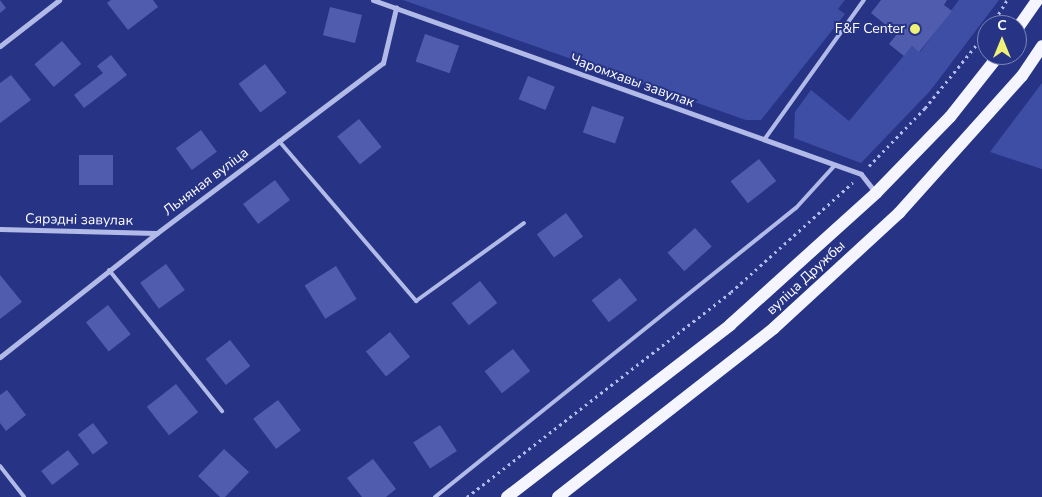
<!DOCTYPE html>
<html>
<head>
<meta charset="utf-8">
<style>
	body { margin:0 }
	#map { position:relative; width:1042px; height:497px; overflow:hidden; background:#273486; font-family:"Nunito Sans",sans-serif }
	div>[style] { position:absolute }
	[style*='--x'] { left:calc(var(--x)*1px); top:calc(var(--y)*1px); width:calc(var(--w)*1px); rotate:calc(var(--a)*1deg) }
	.green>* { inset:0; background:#3f4ea5 }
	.building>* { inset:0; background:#505dae; transform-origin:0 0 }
	.path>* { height:3px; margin-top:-1.5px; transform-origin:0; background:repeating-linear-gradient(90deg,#b2bae8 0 2.5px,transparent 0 6.5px) }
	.lane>* { height:4px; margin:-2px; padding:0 2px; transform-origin:2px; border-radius:2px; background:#b2bae8 }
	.street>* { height:5px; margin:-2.5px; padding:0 2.5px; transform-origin:2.5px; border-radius:2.5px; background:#b2bae8 }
	.primary>* { height:12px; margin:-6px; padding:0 6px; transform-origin:6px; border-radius:6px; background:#f4f5fe }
	.dots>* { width:14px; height:14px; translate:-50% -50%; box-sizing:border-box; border:2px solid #273486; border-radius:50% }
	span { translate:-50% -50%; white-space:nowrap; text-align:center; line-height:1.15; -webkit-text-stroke:4px #273486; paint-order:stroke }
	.poi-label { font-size:14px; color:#fff }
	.right { translate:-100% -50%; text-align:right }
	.street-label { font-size:14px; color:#fff }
	.north { position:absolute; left:977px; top:15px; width:50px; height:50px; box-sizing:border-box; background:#273486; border:1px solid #7d85b6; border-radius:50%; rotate:0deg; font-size:14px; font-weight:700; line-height:20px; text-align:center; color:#fff }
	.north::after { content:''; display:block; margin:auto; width:18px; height:22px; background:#eff078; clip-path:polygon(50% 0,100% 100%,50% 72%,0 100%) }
</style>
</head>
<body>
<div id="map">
	<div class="green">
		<i style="clip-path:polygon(403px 0,845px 0,838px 9px,845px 14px,761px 120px,746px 120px)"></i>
		<i style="clip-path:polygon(959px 0,999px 0,930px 91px,861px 163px,794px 138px,795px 112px,811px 90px,849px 121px,912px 46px,920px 52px)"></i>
		<i style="clip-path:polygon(1042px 83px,1042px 169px,990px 152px)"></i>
	</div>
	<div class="building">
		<i style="clip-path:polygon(0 0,6px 8px,0 13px)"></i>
		<i style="clip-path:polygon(111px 0,153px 0,158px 7px,128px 30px,107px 3px)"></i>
		<i style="clip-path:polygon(881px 0,947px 0,944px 5px,952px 11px,919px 52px,912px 46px,904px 56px,889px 44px,897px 34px,871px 13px)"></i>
		<i style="left:330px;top:7px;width:33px;height:29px;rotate:14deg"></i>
		<i style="left:425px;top:34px;width:36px;height:29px;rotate:19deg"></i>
		<i style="left:62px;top:41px;width:30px;height:36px;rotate:50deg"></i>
		<i style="clip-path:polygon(111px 55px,127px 75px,84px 108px,74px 95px,103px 73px,97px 66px)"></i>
		<i style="left:265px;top:64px;width:36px;height:33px;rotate:53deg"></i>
		<i style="clip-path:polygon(11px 75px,31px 100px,0 123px,0 83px)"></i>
		<i style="left:528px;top:76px;width:29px;height:25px;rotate:22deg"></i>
		<i style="left:592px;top:106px;width:34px;height:28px;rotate:19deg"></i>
		<i style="left:359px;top:119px;width:36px;height:28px;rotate:51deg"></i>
		<i style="left:201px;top:130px;width:27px;height:31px;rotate:54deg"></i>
		<i style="left:79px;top:155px;width:34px;height:30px"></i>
		<i style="left:759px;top:159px;width:28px;height:36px;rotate:52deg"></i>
		<i style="left:275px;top:180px;width:25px;height:40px;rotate:53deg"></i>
		<i style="left:566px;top:213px;width:29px;height:36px;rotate:54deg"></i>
		<i style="left:695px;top:228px;width:25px;height:37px;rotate:48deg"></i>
		<i style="left:166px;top:264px;width:32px;height:32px;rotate:54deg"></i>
		<i style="left:336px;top:266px;width:39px;height:37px;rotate:58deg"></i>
		<i style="clip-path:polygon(0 275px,22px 302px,0 319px)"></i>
		<i style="left:620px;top:278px;width:28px;height:36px;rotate:52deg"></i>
		<i style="left:480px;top:281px;width:28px;height:36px;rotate:52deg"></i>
		<i style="left:108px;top:305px;width:37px;height:28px;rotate:52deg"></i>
		<i style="left:390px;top:332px;width:32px;height:31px;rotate:51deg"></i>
		<i style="left:230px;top:340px;width:33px;height:31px;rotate:52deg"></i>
		<i style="left:513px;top:349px;width:28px;height:36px;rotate:52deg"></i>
		<i style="left:176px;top:384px;width:36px;height:37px;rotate:52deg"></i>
		<i style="clip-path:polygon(7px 390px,26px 415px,6px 431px,0 423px,0 395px)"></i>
		<i style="left:278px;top:400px;width:38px;height:31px;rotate:53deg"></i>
		<i style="left:93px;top:423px;width:25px;height:19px;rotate:53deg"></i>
		<i style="left:440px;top:425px;width:31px;height:32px;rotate:57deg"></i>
		<i style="clip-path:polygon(224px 449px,249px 472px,225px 497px,220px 497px,198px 476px)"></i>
		<i style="left:68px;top:450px;width:18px;height:34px;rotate:52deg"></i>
		<i style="clip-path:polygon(373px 459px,396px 489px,386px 497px,362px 497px,347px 478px)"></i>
	</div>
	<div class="path">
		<i style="--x:992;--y:25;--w:29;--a:-59"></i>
		<i style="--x:869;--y:166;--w:81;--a:-46"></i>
		<i style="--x:925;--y:108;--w:98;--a:-50.8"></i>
		<i style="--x:467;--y:497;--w:334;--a:-37.8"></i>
		<i style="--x:731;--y:292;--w:164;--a:-42"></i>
	</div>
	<div class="lane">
		<i style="--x:764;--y:140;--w:172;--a:-54.5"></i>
		<i style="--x:279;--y:141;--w:211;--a:49.4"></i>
		<i style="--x:416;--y:301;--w:133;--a:-35.8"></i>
		<i style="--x:109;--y:270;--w:181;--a:51.3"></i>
		<i style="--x:0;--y:466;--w:39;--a:52"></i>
		<i style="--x:435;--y:497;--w:462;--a:-38.7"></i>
		<i style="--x:796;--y:208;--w:58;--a:-47.8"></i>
	</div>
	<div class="street">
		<i style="--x:373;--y:0;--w:518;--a:19.62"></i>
		<i style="--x:861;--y:174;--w:24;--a:52"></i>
		<i style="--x:0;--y:46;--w:75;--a:-37.9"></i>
		<i style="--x:0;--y:229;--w:156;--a:1.5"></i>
		<i style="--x:0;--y:357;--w:200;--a:-38.3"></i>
		<i style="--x:157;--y:233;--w:283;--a:-37"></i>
		<i style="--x:383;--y:63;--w:57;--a:-76.7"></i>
	</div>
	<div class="primary">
		<i style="--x:1017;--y:29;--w:35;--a:-55"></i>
		<i style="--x:507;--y:497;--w:282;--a:-37.6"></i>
		<i style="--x:730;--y:325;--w:197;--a:-42.1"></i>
		<i style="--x:876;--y:193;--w:106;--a:-45.8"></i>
		<i style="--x:950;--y:117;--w:79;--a:-51.7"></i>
		<i style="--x:558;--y:497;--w:274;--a:-38"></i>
		<i style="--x:774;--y:328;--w:170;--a:-42.6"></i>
		<i style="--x:899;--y:213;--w:184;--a:-48.1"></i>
		<i style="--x:1022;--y:76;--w:36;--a:-56"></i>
	</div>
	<div class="dots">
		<i style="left:915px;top:29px;background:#eff078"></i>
	</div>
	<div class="poi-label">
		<span class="right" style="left:905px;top:29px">F&amp;F Center</span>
	</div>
	<div class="street-label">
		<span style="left:632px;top:81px;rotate:20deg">Чаромхавы завулак</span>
		<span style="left:206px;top:182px;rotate:-37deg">Льняная вуліца</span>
		<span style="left:79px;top:220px;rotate:1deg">Сярэдні завулак</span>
		<span style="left:806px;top:278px;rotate:-43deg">вуліца Дружбы</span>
	</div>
	<div class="north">С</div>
</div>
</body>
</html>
